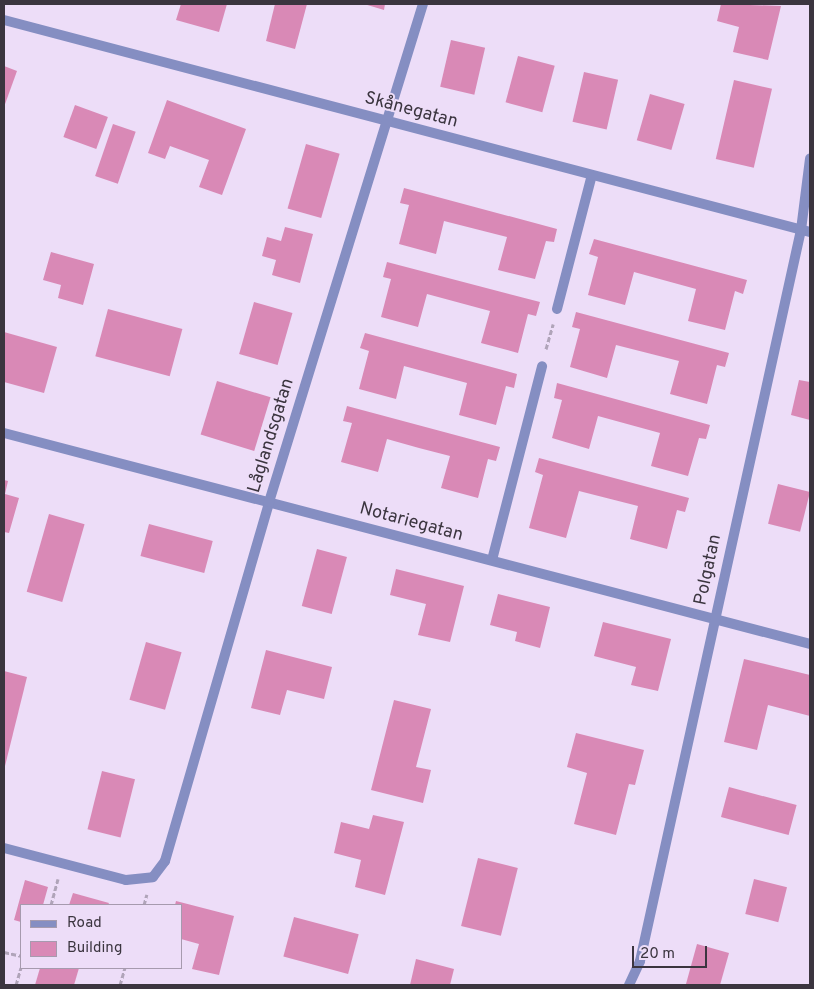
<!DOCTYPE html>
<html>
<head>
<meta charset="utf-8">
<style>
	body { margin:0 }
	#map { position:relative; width:814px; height:989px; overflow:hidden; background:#edddf8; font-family:Overpass,sans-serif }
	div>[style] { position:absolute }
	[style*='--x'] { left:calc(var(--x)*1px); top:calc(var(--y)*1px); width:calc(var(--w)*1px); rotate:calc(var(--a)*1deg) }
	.building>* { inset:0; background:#d989b6; transform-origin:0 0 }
	.path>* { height:3px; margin-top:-1.5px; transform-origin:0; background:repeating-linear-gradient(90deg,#b0a4b9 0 5px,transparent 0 7.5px) }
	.lane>* { height:10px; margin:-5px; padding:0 5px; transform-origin:5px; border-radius:5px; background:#858ec2 }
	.street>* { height:10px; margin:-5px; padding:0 5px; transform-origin:5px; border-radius:5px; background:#858ec2 }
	span { translate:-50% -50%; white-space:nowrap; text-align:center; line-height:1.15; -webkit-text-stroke:4px #edddf8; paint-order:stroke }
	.street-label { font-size:18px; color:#3b353f }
	.frame { position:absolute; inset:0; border:5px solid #3b353f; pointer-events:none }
	.legend { position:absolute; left:20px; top:904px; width:162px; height:65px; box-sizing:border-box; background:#edddf8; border:1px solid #a69aae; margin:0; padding:6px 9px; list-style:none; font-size:15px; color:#3b353f }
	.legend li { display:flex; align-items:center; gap:10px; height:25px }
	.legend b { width:25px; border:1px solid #a69aae }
	.scale { position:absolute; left:632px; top:946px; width:75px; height:22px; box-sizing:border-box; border:2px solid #3b353f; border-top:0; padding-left:6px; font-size:15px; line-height:18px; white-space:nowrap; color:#3b353f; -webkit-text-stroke:4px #edddf8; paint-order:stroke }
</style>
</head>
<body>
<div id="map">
	<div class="building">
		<i style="clip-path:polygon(181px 4px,227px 4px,219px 32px,176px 20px)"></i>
		<i style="clip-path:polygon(275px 4px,307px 4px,295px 49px,266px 41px)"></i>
		<i style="clip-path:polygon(364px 4px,385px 4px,384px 10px)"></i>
		<i style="clip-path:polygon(721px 4px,781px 6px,768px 60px,733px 52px,739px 27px,717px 21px)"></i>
		<i style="left:451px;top:40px;width:35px;height:48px;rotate:13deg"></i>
		<i style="left:518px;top:56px;width:38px;height:48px;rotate:15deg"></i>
		<i style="clip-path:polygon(4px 66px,17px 71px,4px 107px)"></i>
		<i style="left:584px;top:72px;width:35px;height:51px;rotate:13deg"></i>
		<i style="left:734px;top:80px;width:39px;height:81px;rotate:13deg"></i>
		<i style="left:650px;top:94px;width:36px;height:48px;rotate:16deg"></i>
		<i style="clip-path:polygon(167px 100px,246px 129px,222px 195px,199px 187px,209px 160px,170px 146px,165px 159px,148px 153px)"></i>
		<i style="left:75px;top:105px;width:35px;height:34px;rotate:20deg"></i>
		<i style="left:113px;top:124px;width:24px;height:55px;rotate:19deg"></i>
		<i style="left:306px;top:144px;width:35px;height:67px;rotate:16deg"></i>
		<i style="clip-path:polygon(404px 188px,557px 229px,554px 242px,546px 241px,535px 279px,498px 270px,507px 237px,444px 221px,436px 254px,399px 244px,409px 205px,400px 203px)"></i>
		<i style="clip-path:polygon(285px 227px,313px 234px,300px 283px,272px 275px,276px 260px,262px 256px,267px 237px,281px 241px)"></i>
		<i style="clip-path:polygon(594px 239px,747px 280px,743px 294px,735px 291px,725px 330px,688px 321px,696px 289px,634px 272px,625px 305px,588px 295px,598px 257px,589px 254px)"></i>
		<i style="clip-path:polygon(51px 252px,94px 264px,83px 305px,58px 298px,61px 285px,43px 280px)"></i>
		<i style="clip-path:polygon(387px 262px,540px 302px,536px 316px,528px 314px,518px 353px,481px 343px,490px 311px,427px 294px,418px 327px,381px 317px,391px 279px,383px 277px)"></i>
		<i style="left:254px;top:302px;width:40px;height:54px;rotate:16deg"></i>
		<i style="left:108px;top:309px;width:77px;height:49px;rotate:15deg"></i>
		<i style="clip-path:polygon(576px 312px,729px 353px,725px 367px,717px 365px,707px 404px,670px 394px,679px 361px,616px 345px,607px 378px,570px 367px,580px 329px,572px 327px)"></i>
		<i style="clip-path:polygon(4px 332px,57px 347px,44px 393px,4px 382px)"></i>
		<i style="clip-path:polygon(365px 333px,517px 374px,514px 388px,506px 386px,496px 425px,459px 415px,467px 383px,404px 366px,396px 399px,359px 389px,369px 351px,360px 348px)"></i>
		<i style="clip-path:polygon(799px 380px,810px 382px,810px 420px,791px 415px)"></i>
		<i style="left:217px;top:381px;width:56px;height:56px;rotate:17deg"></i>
		<i style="clip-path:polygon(557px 383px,710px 425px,706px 439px,699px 438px,688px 476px,651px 466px,660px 433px,598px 416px,589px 449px,552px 438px,562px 400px,554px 398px)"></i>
		<i style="clip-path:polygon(347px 406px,500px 447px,496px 461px,488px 459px,478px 498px,441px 488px,450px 456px,419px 448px,387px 439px,378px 472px,341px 462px,352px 423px,343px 421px)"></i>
		<i style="clip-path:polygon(539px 458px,689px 498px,685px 512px,677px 510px,667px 549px,630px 539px,638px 506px,579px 491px,566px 538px,529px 528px,543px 475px,535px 472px)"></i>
		<i style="clip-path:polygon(4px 480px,8px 481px,5px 494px,19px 498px,9px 533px,4px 532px)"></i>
		<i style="left:778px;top:484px;width:33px;height:41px;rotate:14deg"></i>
		<i style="left:49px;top:514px;width:37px;height:81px;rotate:16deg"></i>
		<i style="left:149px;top:524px;width:66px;height:33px;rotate:15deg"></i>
		<i style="left:317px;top:549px;width:31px;height:59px;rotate:15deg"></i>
		<i style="clip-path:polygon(396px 569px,464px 586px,450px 642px,418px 635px,426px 604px,390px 595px)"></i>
		<i style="clip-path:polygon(498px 594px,550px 607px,540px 648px,515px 641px,517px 632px,490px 625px)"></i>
		<i style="clip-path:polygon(603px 622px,671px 639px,658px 691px,631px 685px,636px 667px,594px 656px)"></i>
		<i style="left:146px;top:642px;width:37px;height:60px;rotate:16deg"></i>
		<i style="clip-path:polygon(266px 650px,332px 667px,324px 699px,287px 690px,280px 715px,251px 708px)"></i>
		<i style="clip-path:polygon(744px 659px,810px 675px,810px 716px,768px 705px,757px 750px,724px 742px)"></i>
		<i style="clip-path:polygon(4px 671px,27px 677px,5px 766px,4px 765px)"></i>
		<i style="clip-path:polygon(394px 700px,431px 709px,416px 767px,431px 770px,423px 803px,371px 790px)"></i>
		<i style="clip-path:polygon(576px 733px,644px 750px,635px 785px,629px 784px,616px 835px,574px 824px,587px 773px,567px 767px)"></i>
		<i style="left:102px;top:771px;width:34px;height:60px;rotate:14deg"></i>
		<i style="left:729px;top:787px;width:70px;height:31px;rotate:15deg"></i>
		<i style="clip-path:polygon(373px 815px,404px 822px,385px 895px,355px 887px,361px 860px,334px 853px,341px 822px,369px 829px)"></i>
		<i style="left:478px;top:858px;width:41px;height:70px;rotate:14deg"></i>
		<i style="left:754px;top:879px;width:34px;height:36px;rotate:14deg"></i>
		<i style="clip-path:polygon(25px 880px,48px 887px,43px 905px,21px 905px,21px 922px,14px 920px)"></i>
		<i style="clip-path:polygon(73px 893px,109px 903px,108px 905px,69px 905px)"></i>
		<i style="clip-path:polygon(176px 901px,234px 916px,219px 975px,192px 969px,199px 944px,181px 939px,181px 905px,175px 905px)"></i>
		<i style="left:294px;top:917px;width:67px;height:41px;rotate:15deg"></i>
		<i style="clip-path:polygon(697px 944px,729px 953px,720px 985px,686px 984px)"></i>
		<i style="clip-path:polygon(416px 959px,454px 969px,450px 985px,410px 985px)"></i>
		<i style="clip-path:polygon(40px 968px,79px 968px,74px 985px,35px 985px)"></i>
	</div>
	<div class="path">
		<i style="--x:546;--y:349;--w:26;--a:-74"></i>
		<i style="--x:51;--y:905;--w:27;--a:-75"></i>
		<i style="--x:144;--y:905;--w:11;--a:-75"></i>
		<i style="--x:4;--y:952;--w:17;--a:13"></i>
		<i style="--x:16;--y:985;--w:18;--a:-74"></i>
		<i style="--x:120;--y:985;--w:18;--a:-74"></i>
	</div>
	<div class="lane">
		<i style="--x:557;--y:309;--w:138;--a:-75.4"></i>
		<i style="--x:492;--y:560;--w:200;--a:-75.5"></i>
	</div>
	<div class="street">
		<i style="--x:4;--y:20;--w:833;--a:14.74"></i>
		<i style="--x:4;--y:433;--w:833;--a:14.67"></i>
		<i style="--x:4;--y:848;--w:126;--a:14.7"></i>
		<i style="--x:126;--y:880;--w:27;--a:-6"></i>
		<i style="--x:153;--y:877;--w:20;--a:-53"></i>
		<i style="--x:165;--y:861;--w:374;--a:-73.8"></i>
		<i style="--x:269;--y:502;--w:521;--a:-72.82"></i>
		<i style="--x:629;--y:985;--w:26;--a:-65"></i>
		<i style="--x:640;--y:961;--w:749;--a:-77.58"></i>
		<i style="--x:801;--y:230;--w:72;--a:-82.8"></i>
	</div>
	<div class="street-label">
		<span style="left:411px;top:111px;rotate:15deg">Skånegatan</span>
		<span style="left:272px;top:436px;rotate:-73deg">Låglandsgatan</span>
		<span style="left:411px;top:523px;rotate:15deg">Notariegatan</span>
		<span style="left:709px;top:570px;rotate:-78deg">Polgatan</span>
	</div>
	<div class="frame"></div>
	<ul class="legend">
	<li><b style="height:6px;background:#858ec2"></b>Road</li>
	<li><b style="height:14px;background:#d989b6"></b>Building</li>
	</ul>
	<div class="scale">20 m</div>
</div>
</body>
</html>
